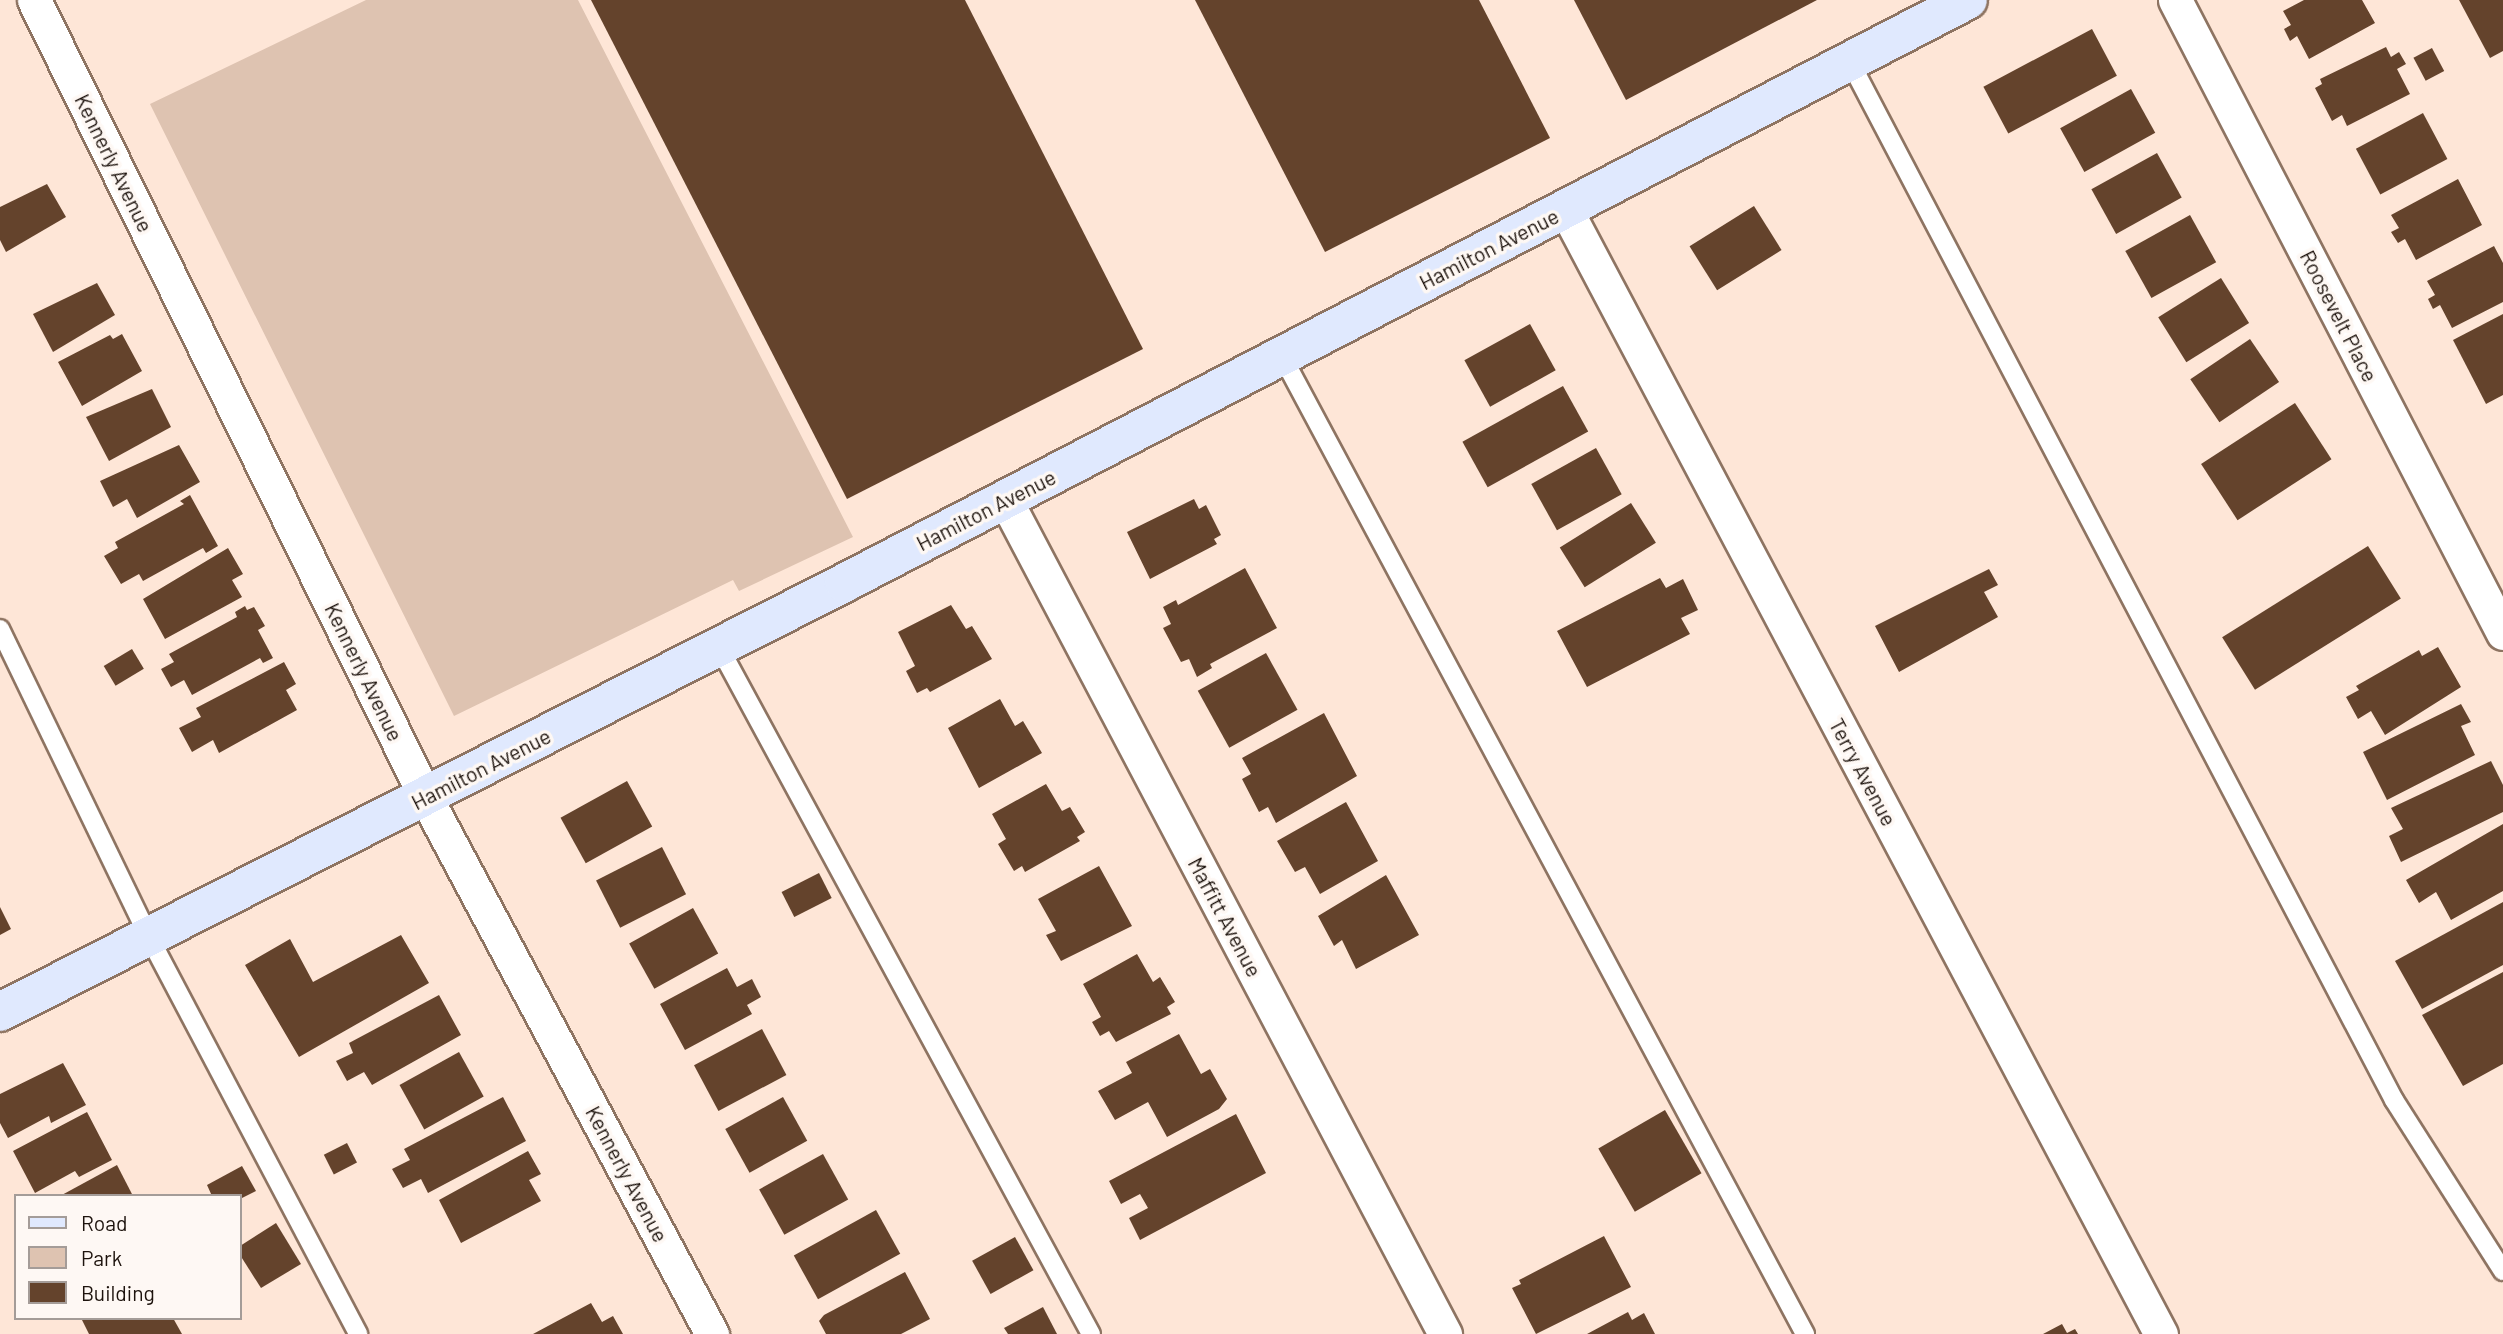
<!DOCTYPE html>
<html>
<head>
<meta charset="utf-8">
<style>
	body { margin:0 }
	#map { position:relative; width:2503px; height:1334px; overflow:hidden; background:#fee6d7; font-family:Barlow,sans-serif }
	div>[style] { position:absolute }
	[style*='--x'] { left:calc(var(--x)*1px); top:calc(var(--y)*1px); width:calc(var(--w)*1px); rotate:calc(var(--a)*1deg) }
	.green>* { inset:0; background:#dec3b1 }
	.building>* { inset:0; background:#64432c; transform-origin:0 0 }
	.roads { filter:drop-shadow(2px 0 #8e7462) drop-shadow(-2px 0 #8e7462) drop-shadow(0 2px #8e7462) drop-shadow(0 -2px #8e7462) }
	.lane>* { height:18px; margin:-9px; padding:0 9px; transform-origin:9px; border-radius:9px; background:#fff }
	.street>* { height:33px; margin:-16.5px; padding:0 16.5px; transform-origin:16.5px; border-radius:16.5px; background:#fff }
	.secondary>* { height:38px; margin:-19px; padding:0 19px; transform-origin:19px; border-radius:19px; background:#e0e9fe }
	span { translate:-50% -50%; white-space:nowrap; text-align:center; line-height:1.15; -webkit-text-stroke:7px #fef8f4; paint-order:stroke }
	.street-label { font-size:21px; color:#1d130d }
	.legend { position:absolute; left:14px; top:1194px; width:228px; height:126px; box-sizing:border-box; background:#fef8f4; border:2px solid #a49c98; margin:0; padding:9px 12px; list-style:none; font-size:21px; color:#1d130d }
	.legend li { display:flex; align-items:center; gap:14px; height:35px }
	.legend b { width:35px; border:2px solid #a49c98 }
</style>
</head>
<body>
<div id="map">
	<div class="green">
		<i style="clip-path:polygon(366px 0,578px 0,853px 537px,739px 591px,733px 580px,454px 716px,150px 104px)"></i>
	</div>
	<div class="building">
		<i style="clip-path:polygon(591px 0,965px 0,1143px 349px,847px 499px)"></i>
		<i style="clip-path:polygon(1195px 0,1479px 0,1550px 138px,1325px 252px)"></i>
		<i style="clip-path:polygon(1574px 0,1817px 0,1626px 100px)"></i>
		<i style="clip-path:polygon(2304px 0,2362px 0,2375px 23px,2309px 59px,2297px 36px,2290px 41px,2284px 29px,2291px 25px,2283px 11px)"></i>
		<i style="clip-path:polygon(2459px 0,2503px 0,2503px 51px,2490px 58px)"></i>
		<i style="left:2092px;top:29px;width:53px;height:123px;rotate:62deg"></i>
		<i style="clip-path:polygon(2386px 47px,2391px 57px,2399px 52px,2406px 64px,2397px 69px,2410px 94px,2347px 126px,2342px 115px,2332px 121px,2315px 88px,2322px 84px,2320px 79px)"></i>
		<i style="left:2432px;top:48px;width:26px;height:21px;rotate:62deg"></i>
		<i style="left:2131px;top:89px;width:50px;height:81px;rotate:61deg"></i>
		<i style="left:2423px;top:113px;width:52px;height:76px;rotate:62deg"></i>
		<i style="left:2157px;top:153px;width:51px;height:75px;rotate:61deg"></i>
		<i style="clip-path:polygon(2458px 179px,2482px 225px,2416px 260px,2405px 239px,2398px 243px,2391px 232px,2399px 228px,2391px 215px)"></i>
		<i style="clip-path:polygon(47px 184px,66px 217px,6px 252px,0 240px,0 207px)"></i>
		<i style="left:1754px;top:206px;width:52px;height:76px;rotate:58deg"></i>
		<i style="left:2190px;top:215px;width:54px;height:74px;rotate:61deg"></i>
		<i style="clip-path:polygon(2494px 246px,2503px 263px,2503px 302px,2452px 328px,2440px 305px,2433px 309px,2428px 299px,2435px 295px,2427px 281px)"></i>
		<i style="left:2221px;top:278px;width:53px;height:74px;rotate:58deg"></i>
		<i style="clip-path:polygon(97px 283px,115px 315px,53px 352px,33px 314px)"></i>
		<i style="clip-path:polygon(2503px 314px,2503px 395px,2486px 404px,2453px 340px)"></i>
		<i style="left:1530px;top:324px;width:53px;height:75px;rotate:61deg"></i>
		<i style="clip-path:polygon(122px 334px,142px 371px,82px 406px,58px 362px,110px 335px,113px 339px)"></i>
		<i style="left:2250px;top:339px;width:52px;height:72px;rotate:56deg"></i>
		<i style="left:1563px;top:386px;width:52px;height:115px;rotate:61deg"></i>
		<i style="clip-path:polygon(152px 389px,171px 427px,109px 461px,86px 417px)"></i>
		<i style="left:2295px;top:403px;width:67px;height:112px;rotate:57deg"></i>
		<i style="clip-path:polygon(179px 445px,200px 482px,137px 518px,127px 499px,113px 507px,100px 481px)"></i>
		<i style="left:1596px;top:448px;width:53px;height:74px;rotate:61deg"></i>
		<i style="clip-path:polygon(190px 495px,218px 546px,206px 553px,203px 548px,143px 581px,139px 574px,121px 584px,104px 556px,118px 548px,115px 542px,184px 504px,180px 501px)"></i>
		<i style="clip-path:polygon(1194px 499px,1199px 509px,1206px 505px,1221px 535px,1214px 539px,1217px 544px,1150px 579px,1127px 532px)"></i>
		<i style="left:1631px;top:503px;width:47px;height:84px;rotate:58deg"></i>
		<i style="left:2368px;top:546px;width:62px;height:172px;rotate:58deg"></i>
		<i style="clip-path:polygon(228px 548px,243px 574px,232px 580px,242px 597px,165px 639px,143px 599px)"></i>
		<i style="clip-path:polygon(1245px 568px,1277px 628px,1210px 664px,1212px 668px,1197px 677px,1189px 659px,1181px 662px,1163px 628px,1171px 624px,1163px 607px,1176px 600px,1178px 605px)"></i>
		<i style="clip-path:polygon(1989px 569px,1998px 585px,1984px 592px,1998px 617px,1899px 672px,1875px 626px)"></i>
		<i style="clip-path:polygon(1660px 578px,1666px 588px,1683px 579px,1698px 610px,1681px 618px,1690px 634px,1587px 687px,1557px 631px)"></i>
		<i style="clip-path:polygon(951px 605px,966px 629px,972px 626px,992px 659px,930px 692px,927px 688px,917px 693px,906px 671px,915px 666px,898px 632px)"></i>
		<i style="clip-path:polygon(245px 606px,247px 610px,254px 607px,265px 626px,258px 630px,273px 658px,263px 663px,260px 658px,192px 695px,184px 680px,171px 687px,161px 669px,174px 662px,169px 654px,237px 617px,235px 612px)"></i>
		<i style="clip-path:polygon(2438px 647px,2461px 687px,2385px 735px,2371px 711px,2358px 719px,2346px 697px,2359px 690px,2356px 686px,2419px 650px,2422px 656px)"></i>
		<i style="left:132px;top:649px;width:23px;height:33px;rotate:59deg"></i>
		<i style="left:1266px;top:653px;width:65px;height:78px;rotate:61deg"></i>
		<i style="clip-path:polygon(284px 662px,296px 684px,286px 690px,297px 710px,219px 753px,213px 740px,192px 752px,179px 728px,201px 717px,196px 708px)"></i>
		<i style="clip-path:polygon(1000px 699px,1015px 726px,1023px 721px,1042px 753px,979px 788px,948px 728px)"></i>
		<i style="clip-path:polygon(2461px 704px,2471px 722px,2461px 726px,2475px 755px,2387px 800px,2363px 752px)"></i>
		<i style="clip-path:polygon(1324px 713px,1357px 776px,1276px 823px,1268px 807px,1259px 812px,1242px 779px,1251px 774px,1242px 758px)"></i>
		<i style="clip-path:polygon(2491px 761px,2503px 785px,2503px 812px,2401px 862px,2389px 836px,2403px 829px,2391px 808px)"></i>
		<i style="left:627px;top:781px;width:52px;height:76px;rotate:61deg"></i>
		<i style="clip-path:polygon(1046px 784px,1062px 811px,1070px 807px,1085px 832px,1077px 837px,1080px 841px,1025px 872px,1022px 866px,1014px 871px,998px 844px,1006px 839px,992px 814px)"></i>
		<i style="clip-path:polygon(1346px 802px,1378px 861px,1320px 894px,1305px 867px,1295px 872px,1277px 841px)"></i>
		<i style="clip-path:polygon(2503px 824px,2503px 891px,2451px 920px,2436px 892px,2419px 903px,2406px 880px)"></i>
		<i style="left:662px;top:847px;width:53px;height:74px;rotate:63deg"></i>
		<i style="clip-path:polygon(1099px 866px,1132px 926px,1061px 961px,1046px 935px,1056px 931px,1038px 899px)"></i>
		<i style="left:819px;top:873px;width:28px;height:42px;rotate:63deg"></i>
		<i style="clip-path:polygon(1386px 875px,1419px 935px,1356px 969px,1342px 940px,1334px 946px,1318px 916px)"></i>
		<i style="clip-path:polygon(2503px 902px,2503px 965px,2422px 1009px,2395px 961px)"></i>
		<i style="clip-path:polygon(0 907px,11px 929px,0 935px)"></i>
		<i style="left:693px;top:908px;width:52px;height:73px;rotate:61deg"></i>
		<i style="clip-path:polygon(401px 935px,429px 983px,299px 1057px,245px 965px,290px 939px,313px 982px)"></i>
		<i style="clip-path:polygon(1137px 954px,1153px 982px,1160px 977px,1175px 1002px,1167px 1007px,1171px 1014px,1116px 1042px,1109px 1031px,1100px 1036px,1092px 1022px,1101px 1017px,1083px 984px)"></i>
		<i style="clip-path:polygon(727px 968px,737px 987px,752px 979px,761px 997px,747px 1005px,752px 1014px,685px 1050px,660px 1004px)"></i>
		<i style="clip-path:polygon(2503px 972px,2503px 1064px,2463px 1086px,2422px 1015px)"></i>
		<i style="clip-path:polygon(439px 995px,461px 1035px,372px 1085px,364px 1072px,347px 1081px,336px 1061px,353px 1053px,349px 1043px)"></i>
		<i style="left:762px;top:1029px;width:52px;height:77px;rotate:62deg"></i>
		<i style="clip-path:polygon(1179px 1034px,1201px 1074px,1210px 1069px,1227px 1099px,1219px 1109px,1167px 1137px,1148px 1102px,1115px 1120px,1098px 1091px,1132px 1073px,1126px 1062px)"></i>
		<i style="left:459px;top:1052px;width:51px;height:68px;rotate:61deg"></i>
		<i style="clip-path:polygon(63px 1063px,86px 1105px,51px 1123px,49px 1116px,8px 1138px,0 1123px,0 1094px)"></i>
		<i style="clip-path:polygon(503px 1097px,526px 1141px,428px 1193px,421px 1179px,403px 1188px,392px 1169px,410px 1160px,404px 1149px)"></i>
		<i style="left:783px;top:1097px;width:50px;height:66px;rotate:61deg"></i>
		<i style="left:1665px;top:1110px;width:73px;height:77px;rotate:60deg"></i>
		<i style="clip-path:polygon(87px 1112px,112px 1160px,79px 1177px,75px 1171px,35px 1193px,13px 1151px)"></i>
		<i style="clip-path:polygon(1236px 1114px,1266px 1173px,1140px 1240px,1129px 1218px,1148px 1208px,1140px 1194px,1121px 1204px,1109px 1181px)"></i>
		<i style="left:347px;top:1143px;width:22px;height:26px;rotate:63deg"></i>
		<i style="clip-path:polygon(528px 1151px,541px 1174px,529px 1180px,541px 1201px,461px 1243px,439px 1200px)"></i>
		<i style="left:823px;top:1154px;width:52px;height:73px;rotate:61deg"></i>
		<i style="clip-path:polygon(117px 1165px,133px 1196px,60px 1196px)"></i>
		<i style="clip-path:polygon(242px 1166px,256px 1191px,240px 1199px,212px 1196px,207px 1185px)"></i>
		<i style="left:876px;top:1210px;width:50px;height:94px;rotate:61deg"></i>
		<i style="clip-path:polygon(276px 1223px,301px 1264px,261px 1288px,240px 1255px,240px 1246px)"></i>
		<i style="clip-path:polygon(1604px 1236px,1631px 1287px,1536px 1334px,1512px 1288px,1521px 1284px,1519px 1280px)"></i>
		<i style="left:1015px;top:1237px;width:38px;height:49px;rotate:61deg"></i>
		<i style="clip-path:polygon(905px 1272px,930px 1319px,901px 1334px,826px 1334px,819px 1321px,824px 1315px)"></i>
		<i style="clip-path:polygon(591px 1303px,602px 1322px,613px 1316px,623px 1334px,533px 1334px)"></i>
		<i style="clip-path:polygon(1043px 1307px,1057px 1334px,1008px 1334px,1004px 1328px)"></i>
		<i style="clip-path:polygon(1628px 1312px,1632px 1320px,1644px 1313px,1655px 1334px,1587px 1334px)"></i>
		<i style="clip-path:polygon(81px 1318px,173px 1318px,182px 1334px,89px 1334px)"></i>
		<i style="clip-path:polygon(2062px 1324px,2067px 1333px,2075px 1329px,2078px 1334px,2043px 1334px)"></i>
	</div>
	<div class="roads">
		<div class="lane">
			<i style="--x:1850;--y:62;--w:1172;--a:62.34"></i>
			<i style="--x:2394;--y:1100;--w:203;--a:57.5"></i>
			<i style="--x:1282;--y:356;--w:1109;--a:61.86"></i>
			<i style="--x:0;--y:629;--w:342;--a:64.2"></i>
			<i style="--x:149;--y:937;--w:449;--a:62.2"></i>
			<i style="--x:719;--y:647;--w:781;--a:61.57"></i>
		</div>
		<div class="street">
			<i style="--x:34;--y:0;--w:889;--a:63.84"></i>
			<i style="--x:426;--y:798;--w:608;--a:61.92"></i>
			<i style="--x:2175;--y:0;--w:713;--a:62.61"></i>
			<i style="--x:1566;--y:210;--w:1272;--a:62.11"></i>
			<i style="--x:1005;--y:499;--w:944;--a:62.21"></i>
		</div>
		<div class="secondary">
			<i style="--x:0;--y:1012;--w:947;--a:-26.94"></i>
			<i style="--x:844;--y:583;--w:1266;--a:-27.42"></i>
		</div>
	</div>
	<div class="street-label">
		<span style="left:114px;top:163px;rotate:64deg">Kennerly Avenue</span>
		<span style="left:1489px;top:249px;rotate:-27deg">Hamilton Avenue</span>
		<span style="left:2339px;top:316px;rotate:63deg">Roosevelt Place</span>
		<span style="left:986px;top:510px;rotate:-27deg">Hamilton Avenue</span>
		<span style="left:364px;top:672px;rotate:64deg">Kennerly Avenue</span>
		<span style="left:481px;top:769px;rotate:-27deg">Hamilton Avenue</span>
		<span style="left:1863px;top:772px;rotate:62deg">Terry Avenue</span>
		<span style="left:1225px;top:917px;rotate:62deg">Maffitt Avenue</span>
		<span style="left:627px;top:1174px;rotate:62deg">Kennerly Avenue</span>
	</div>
	<ul class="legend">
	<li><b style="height:9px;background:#e0e9fe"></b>Road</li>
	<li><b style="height:19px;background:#dec3b1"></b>Park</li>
	<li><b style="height:19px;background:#64432c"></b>Building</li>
	</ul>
</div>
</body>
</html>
